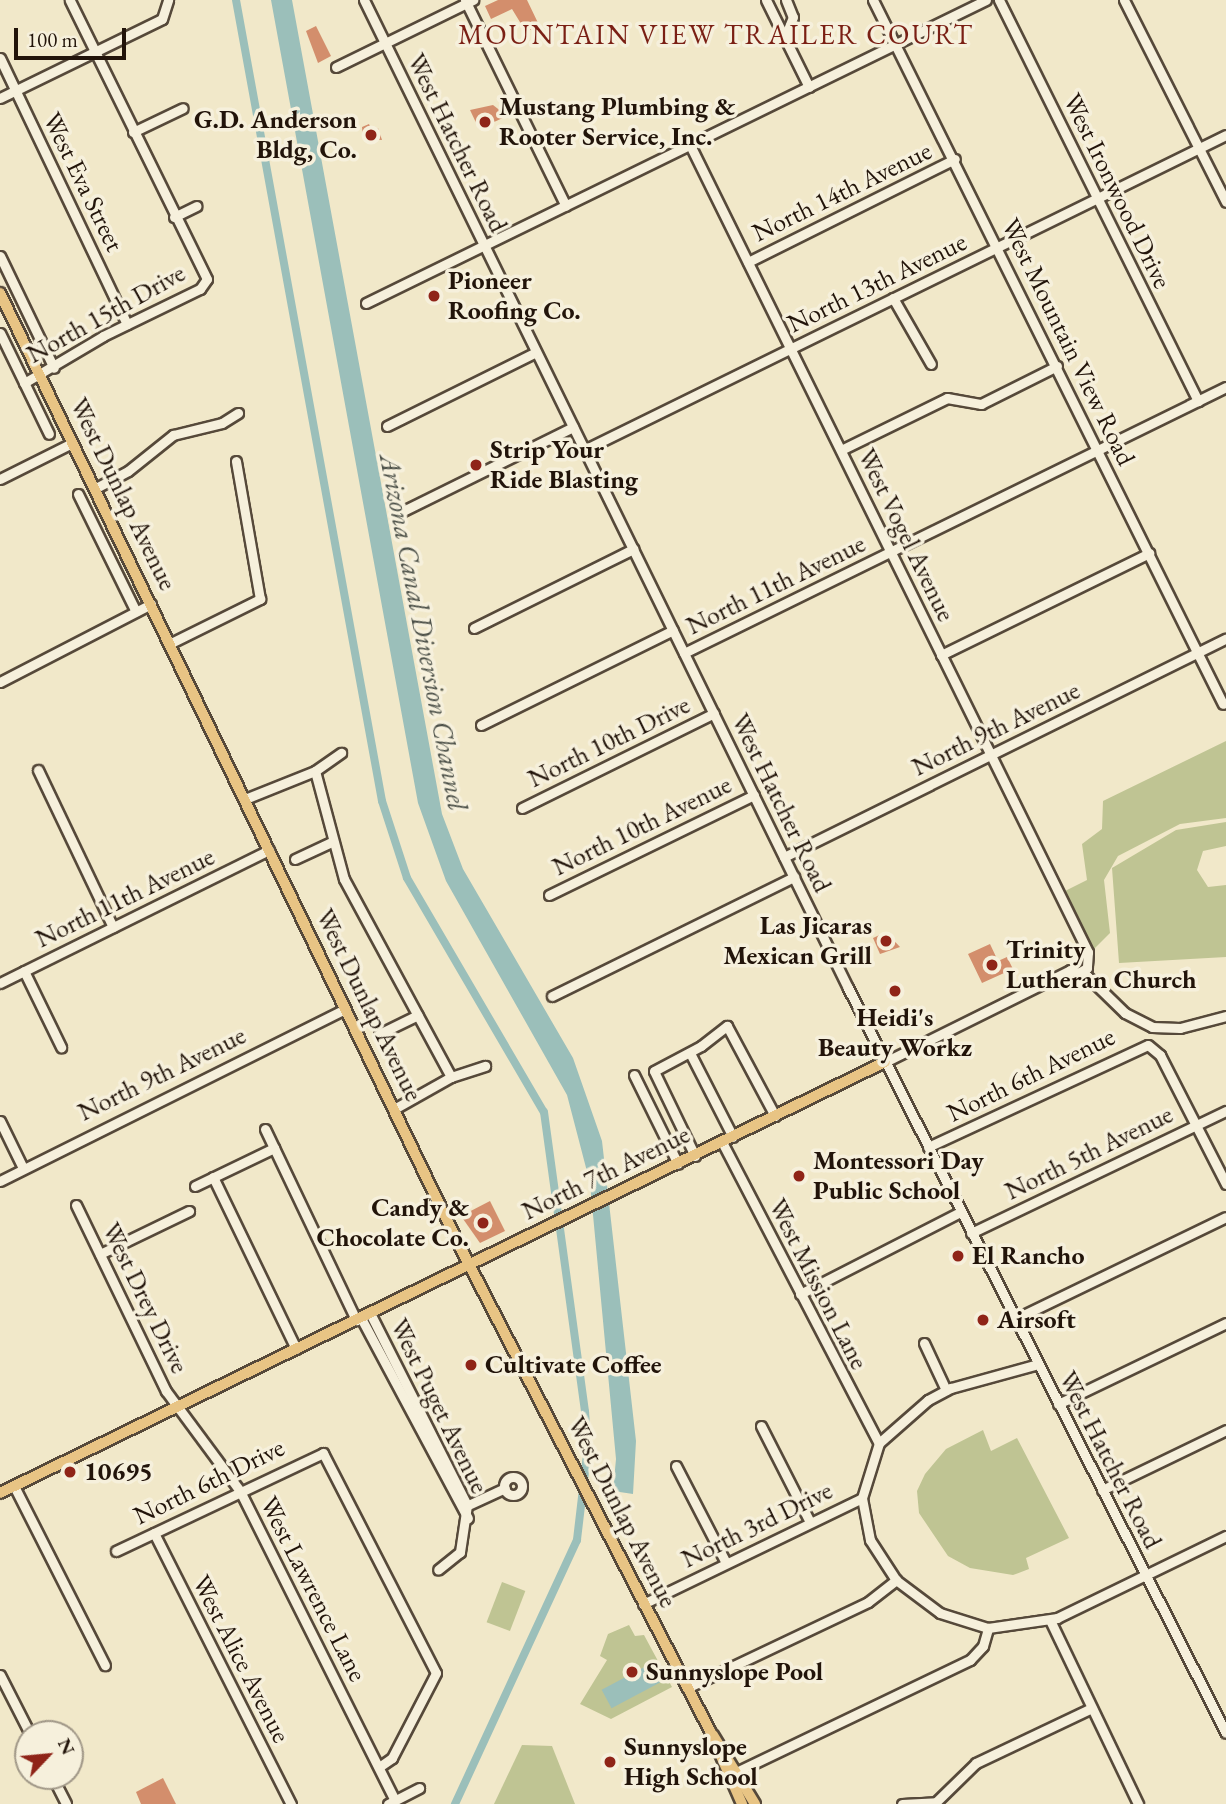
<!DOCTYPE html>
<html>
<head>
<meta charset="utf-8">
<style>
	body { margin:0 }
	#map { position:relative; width:1226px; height:1804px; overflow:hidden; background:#f1e8c9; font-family:"EB Garamond",serif }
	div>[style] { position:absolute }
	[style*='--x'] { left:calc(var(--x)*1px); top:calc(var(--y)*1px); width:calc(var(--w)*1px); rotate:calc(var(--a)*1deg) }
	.green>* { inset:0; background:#bfc493; transform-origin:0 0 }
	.water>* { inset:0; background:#9bbfba; transform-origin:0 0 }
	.canal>* { height:8px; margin:-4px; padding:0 4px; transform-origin:4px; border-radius:4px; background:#9bbfba }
	.building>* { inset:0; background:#d38e6c }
	.roads { filter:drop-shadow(2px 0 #56493a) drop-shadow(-2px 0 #56493a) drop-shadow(0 2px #56493a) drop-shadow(0 -2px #56493a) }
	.minor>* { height:9px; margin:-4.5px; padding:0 4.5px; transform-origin:4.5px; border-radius:4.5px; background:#f6f0dc }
	.minor>.ring { margin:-4.5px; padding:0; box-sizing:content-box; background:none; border:9px solid #f6f0dc; border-radius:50% }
	.major>* { height:10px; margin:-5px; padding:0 5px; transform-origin:5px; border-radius:5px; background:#e8c484 }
	.dots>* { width:19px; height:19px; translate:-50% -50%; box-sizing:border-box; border:4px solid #f6f0dc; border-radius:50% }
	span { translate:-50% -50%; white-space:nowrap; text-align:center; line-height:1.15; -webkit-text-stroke:7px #f6f0dc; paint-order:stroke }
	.poi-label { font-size:26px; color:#22140a; font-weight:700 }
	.left { translate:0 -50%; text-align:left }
	.right { translate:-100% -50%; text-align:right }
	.street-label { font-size:26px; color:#22140a }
	.neighbourhood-label { font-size:28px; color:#7a1f14; letter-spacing:2px }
	.water-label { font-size:28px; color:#4c5048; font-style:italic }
	.north { position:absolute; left:14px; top:1720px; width:70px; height:70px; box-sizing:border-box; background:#f6f0dc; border:2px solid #a19888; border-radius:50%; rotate:64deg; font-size:19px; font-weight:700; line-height:28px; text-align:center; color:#22140a }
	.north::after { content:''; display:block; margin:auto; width:24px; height:32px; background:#8f2418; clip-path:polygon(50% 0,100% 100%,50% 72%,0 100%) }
	.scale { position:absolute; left:14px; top:28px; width:112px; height:32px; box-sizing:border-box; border:4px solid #22140a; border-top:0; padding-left:9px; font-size:21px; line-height:24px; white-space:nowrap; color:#22140a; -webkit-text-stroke:5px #f6f0dc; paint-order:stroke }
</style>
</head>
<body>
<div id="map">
	<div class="green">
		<i style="clip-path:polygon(1226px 741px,1226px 818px,1180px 824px,1118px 856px,1104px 880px,1110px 933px,1092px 951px,1063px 892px,1087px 880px,1082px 844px,1102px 829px,1103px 801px)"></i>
		<i style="clip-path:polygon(1226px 822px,1226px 846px,1203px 851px,1197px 870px,1208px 887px,1226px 885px,1226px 957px,1119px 963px,1112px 868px,1176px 830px)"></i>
		<i style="clip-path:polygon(983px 1430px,991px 1451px,1017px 1438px,1069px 1538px,1026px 1558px,1029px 1569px,1013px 1575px,970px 1568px,948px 1556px,919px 1513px,917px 1491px,925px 1474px,946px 1449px)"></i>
		<i style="left:502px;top:1582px;width:25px;height:43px;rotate:21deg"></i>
		<i style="clip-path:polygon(629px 1625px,635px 1636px,644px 1635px,672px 1687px,611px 1719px,580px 1704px,607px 1660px,600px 1656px,608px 1634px)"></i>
		<i style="clip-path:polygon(522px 1745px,552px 1746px,575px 1804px,494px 1804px)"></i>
	</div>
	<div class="water">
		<i style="clip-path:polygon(271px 0,292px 0,442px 814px,463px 869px,573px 1058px,602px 1141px,636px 1441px,633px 1494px,613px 1491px,616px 1459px,590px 1183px,567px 1095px,446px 881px,418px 803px)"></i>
		<i style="left:652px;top:1663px;width:21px;height:57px;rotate:62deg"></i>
	</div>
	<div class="canal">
		<i style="--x:236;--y:0;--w:814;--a:79.67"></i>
		<i style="--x:382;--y:801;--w:81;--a:72"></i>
		<i style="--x:407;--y:878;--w:271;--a:59.7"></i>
		<i style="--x:544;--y:1112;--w:303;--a:82.2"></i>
		<i style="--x:585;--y:1412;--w:34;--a:85"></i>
		<i style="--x:588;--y:1446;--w:95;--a:96.7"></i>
		<i style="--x:577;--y:1540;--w:291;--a:114.8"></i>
	</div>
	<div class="building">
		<i style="clip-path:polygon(498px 0,527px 0,539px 25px,526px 32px,512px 9px,491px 19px,485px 6px)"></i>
		<i style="clip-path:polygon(316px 26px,331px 56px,318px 63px,306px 31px)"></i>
		<i style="clip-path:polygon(493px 105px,507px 116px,479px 129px,470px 110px)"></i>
		<i style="clip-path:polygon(369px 124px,372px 131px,378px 128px,382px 140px,363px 139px,362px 127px)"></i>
		<i style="clip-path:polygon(886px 932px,900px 947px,880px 954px,873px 938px)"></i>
		<i style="clip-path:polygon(990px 944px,998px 961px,1007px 957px,1013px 969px,982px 983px,968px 954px)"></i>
		<i style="clip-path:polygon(490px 1201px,505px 1231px,480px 1243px,461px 1216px)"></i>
		<i style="clip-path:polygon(163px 1778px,176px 1804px,141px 1804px,136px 1792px)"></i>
	</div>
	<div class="roads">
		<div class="minor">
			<i style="--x:364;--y:0;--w:1100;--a:63.9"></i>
			<i style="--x:848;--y:988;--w:835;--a:63.1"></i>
			<i style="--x:465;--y:0;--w:229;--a:63.9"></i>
			<i style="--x:766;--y:0;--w:97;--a:63.7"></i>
			<i style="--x:786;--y:0;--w:18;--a:68"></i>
			<i style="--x:793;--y:17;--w:18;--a:112"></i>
			<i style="--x:873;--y:0;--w:786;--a:63.57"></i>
			<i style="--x:999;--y:0;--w:448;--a:63.6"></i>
			<i style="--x:1124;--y:0;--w:226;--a:63.2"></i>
			<i style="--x:0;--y:58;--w:295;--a:64.5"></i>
			<i style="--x:336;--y:67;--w:153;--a:-26.1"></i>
			<i style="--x:0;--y:98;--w:180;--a:-26"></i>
			<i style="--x:162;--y:19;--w:20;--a:-72"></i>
			<i style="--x:133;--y:132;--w:55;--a:-25.6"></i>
			<i style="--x:690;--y:145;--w:900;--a:63.75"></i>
			<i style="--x:1088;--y:952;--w:16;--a:94"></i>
			<i style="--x:1087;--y:968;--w:8;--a:150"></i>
			<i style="--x:174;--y:217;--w:25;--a:-26"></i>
			<i style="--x:0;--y:256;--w:124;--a:64.3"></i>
			<i style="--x:748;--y:262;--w:231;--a:-26.5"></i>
			<i style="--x:893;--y:298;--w:76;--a:60.1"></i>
			<i style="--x:366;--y:303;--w:690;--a:-26.05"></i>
			<i style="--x:0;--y:333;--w:112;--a:64.1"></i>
			<i style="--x:24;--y:383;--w:92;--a:-30.7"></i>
			<i style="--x:103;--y:336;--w:108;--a:-25.9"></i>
			<i style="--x:200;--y:289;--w:12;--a:-55"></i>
			<i style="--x:207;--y:279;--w:311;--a:-116.2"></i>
			<i style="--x:387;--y:426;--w:166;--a:-26.4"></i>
			<i style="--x:584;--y:450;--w:715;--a:-26.14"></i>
			<i style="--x:841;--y:450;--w:118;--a:-26.1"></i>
			<i style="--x:947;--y:398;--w:35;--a:10"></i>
			<i style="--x:981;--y:404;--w:85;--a:-26.6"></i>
			<i style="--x:0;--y:479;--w:80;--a:-26.6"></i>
			<i style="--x:94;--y:489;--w:38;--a:-28"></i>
			<i style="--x:128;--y:471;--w:58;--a:-38.7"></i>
			<i style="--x:173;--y:435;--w:50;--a:-13.8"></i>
			<i style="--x:222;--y:423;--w:19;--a:-32"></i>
			<i style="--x:78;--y:494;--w:131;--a:63.8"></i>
			<i style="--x:401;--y:512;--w:192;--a:-26.3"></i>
			<i style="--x:474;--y:628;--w:178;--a:-26.4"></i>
			<i style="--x:169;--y:644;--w:102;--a:-26.3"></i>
			<i style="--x:260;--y:599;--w:140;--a:-99.9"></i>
			<i style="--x:684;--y:653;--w:604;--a:-26.14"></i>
			<i style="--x:941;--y:655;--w:232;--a:-26.1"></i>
			<i style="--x:0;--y:682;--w:170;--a:-27.3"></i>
			<i style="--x:481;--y:725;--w:214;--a:-26.3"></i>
			<i style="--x:38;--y:770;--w:174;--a:64.5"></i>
			<i style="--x:315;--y:771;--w:112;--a:75"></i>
			<i style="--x:344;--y:879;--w:225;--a:61.6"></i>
			<i style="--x:245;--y:799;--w:75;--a:-21.8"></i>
			<i style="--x:315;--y:771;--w:32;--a:-35"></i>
			<i style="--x:522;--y:808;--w:214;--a:-26.3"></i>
			<i style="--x:784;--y:857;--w:493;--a:-26.3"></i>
			<i style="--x:295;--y:859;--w:40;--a:-25"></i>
			<i style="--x:549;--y:895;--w:228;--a:-26"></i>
			<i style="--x:24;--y:971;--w:85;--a:64"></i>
			<i style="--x:0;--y:983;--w:300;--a:-26.3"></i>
			<i style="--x:552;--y:996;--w:270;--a:-26.2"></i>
			<i style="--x:379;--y:1034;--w:43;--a:-26"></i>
			<i style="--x:690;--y:1053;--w:94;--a:62.9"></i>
			<i style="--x:885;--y:1062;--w:207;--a:-26.4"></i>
			<i style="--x:1070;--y:970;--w:18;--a:19"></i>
			<i style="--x:1087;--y:976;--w:53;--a:44.2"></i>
			<i style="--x:1125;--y:1013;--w:30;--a:27"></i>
			<i style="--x:1152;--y:1027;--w:28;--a:2"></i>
			<i style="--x:1180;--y:1028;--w:48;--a:-14.6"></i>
			<i style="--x:634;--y:1075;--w:99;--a:63.7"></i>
			<i style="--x:394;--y:1109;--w:65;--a:-29.3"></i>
			<i style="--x:451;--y:1077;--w:36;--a:-18"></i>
			<i style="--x:0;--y:1121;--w:50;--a:63.9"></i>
			<i style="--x:265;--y:1129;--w:212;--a:64.5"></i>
			<i style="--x:722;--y:1142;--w:339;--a:62.5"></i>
			<i style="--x:928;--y:1147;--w:242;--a:-24.9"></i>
			<i style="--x:1148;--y:1045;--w:16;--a:40"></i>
			<i style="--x:1160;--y:1055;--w:145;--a:62.9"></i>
			<i style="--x:695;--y:1156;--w:94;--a:-115.8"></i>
			<i style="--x:654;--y:1071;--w:53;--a:-28"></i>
			<i style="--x:701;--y:1046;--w:33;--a:-38"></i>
			<i style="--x:727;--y:1026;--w:102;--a:61.9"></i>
			<i style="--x:213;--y:1177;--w:191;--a:64.2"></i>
			<i style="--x:0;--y:1181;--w:385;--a:-26.5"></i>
			<i style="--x:195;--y:1186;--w:88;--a:-25.7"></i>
			<i style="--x:76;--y:1205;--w:207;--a:64.2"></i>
			<i style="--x:166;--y:1391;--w:124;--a:53.5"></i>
			<i style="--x:240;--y:1491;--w:346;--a:63.4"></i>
			<i style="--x:971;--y:1233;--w:283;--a:-25.6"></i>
			<i style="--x:100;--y:1254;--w:99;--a:-25.8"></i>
			<i style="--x:800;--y:1294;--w:180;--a:-27.1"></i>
			<i style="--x:370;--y:1313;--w:215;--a:63.2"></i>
			<i style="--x:467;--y:1505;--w:48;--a:98.5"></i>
			<i style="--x:460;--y:1552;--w:28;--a:141"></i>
			<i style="--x:361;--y:1318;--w:227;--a:61.9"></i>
			<i style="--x:1015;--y:1319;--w:234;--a:-25.8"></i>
			<i style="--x:924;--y:1343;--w:52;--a:64.9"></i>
			<i style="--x:1058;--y:1404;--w:187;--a:-25.7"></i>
			<i style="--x:761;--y:1426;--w:108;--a:63"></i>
			<i style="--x:676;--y:1466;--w:109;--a:62.7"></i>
			<i class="ring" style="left:504px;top:1477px;width:9px;height:9px"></i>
			<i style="--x:14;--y:1486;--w:201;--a:63.1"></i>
			<i style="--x:1102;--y:1490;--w:138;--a:-25.8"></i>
			<i style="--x:862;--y:1498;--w:43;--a:79.2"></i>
			<i style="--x:870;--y:1540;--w:48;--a:57"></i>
			<i style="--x:896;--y:1580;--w:55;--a:36.9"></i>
			<i style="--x:940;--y:1613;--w:50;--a:17.4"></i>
			<i style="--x:988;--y:1628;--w:70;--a:-8.2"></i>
			<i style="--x:1057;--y:1618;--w:188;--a:-25.9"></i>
			<i style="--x:464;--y:1507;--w:45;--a:-24.9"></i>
			<i style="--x:154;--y:1533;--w:304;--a:63.2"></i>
			<i style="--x:116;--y:1551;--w:229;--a:-25.3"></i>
			<i style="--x:323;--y:1453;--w:247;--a:62.8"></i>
			<i style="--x:436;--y:1673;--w:96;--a:117.4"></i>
			<i style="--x:392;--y:1758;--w:16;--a:145"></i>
			<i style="--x:643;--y:1604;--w:243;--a:-25.8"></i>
			<i style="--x:862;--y:1498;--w:58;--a:-72.8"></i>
			<i style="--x:879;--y:1443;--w:65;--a:-41.3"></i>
			<i style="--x:928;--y:1400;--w:26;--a:-28"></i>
			<i style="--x:951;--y:1388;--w:90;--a:-15.4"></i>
			<i style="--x:1050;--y:1620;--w:204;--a:64.4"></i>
			<i style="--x:0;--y:1675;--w:66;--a:63"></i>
			<i style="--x:687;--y:1688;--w:200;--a:-25.4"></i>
			<i style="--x:868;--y:1602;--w:36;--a:-38"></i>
			<i style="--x:732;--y:1774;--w:264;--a:-25.6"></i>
			<i style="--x:970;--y:1660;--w:19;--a:-47"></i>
			<i style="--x:983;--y:1646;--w:19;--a:-74"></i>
			<i style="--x:52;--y:1776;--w:31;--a:63"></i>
			<i style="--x:388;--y:1804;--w:35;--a:-27"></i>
			<i style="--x:902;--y:1804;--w:34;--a:-3"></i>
			<i style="--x:936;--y:1802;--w:56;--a:-44.3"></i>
			<i style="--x:976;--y:1763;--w:128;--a:-25.4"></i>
		</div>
		<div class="major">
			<i style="--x:0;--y:293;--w:1050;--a:64.26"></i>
			<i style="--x:456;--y:1239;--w:554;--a:62.69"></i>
			<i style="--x:710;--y:1731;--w:80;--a:66.3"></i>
			<i style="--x:0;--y:1493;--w:984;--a:-25.97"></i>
			<i style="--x:713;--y:1735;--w:81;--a:58.7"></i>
		</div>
	</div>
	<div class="dots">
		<i style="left:485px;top:122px;background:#8f2418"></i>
		<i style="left:371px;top:135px;background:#8f2418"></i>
		<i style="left:434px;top:296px;background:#8f2418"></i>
		<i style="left:476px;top:465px;background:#8f2418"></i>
		<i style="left:886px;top:941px;background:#8f2418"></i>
		<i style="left:992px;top:965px;background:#8f2418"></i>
		<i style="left:895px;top:991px;background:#8f2418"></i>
		<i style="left:799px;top:1176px;background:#8f2418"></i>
		<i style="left:483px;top:1223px;background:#8f2418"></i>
		<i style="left:958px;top:1256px;background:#8f2418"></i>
		<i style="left:983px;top:1320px;background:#8f2418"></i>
		<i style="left:471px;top:1365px;background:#8f2418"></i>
		<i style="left:70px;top:1472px;background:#8f2418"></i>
		<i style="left:632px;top:1672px;background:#8f2418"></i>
		<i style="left:610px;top:1762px;background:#8f2418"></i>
	</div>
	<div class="poi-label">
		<span class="left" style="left:499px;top:122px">Mustang Plumbing &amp;<br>Rooter Service, Inc.</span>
		<span class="right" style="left:357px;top:135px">G.D. Anderson<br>Bldg, Co.</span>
		<span class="left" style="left:448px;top:296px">Pioneer<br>Roofing Co.</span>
		<span class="left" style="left:490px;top:465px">Strip Your<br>Ride Blasting</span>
		<span class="right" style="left:872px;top:941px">Las Jicaras<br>Mexican Grill</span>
		<span class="left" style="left:1006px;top:965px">Trinity<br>Lutheran Church</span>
		<span style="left:895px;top:1033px">Heidi's<br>Beauty Workz</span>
		<span class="left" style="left:813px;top:1176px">Montessori Day<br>Public School</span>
		<span class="right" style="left:469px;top:1223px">Candy &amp;<br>Chocolate Co.</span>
		<span class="left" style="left:972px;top:1256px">El Rancho</span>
		<span class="left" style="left:997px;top:1320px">Airsoft</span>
		<span class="left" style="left:485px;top:1365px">Cultivate Coffee</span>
		<span class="left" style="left:84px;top:1472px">10695</span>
		<span class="left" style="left:646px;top:1672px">Sunnyslope Pool</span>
		<span class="left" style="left:624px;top:1762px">Sunnyslope<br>High School</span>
	</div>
	<div class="street-label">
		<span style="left:457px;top:143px;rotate:64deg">West Hatcher Road</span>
		<span style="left:83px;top:182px;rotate:64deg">West Eva Street</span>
		<span style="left:1117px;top:191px;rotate:64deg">West Ironwood Drive</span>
		<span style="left:842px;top:192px;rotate:-26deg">North 14th Avenue</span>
		<span style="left:877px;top:283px;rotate:-26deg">North 13th Avenue</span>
		<span style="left:106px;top:314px;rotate:-29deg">North 15th Drive</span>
		<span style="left:1068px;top:342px;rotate:64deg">West Mountain View Road</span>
		<span style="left:123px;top:494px;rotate:64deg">West Dunlap Avenue</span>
		<span style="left:906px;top:535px;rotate:64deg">West Vogel Avenue</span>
		<span style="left:776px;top:585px;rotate:-26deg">North 11th Avenue</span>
		<span style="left:996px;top:729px;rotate:-26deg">North 9th Avenue</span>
		<span style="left:609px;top:742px;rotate:-26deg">North 10th Drive</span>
		<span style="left:781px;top:803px;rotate:64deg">West Hatcher Road</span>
		<span style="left:642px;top:826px;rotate:-26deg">North 10th Avenue</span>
		<span style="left:125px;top:898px;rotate:-26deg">North 11th Avenue</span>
		<span style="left:369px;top:1005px;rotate:64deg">West Dunlap Avenue</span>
		<span style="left:162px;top:1074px;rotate:-26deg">North 9th Avenue</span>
		<span style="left:1031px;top:1075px;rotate:-26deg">North 6th Avenue</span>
		<span style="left:1089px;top:1153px;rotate:-26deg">North 5th Avenue</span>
		<span style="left:606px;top:1173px;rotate:-26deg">North 7th Avenue</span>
		<span style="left:818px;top:1284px;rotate:63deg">West Mission Lane</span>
		<span style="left:145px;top:1298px;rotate:64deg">West Drey Drive</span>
		<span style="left:439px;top:1406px;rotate:64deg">West Puget Avenue</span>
		<span style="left:1110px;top:1460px;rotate:63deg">West Hatcher Road</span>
		<span style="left:209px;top:1482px;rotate:-26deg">North 6th Drive</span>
		<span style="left:622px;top:1512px;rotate:63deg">West Dunlap Avenue</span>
		<span style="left:757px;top:1525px;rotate:-26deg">North 3rd Drive</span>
		<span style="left:313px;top:1589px;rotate:63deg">West Lawrence Lane</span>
		<span style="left:241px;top:1659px;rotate:63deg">West Alice Avenue</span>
	</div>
	<div class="neighbourhood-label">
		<span style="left:716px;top:34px">MOUNTAIN VIEW TRAILER COURT</span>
	</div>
	<div class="water-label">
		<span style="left:424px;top:632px;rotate:79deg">Arizona Canal Diversion Channel</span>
	</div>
	<div class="north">N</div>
	<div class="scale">100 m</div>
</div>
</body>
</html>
